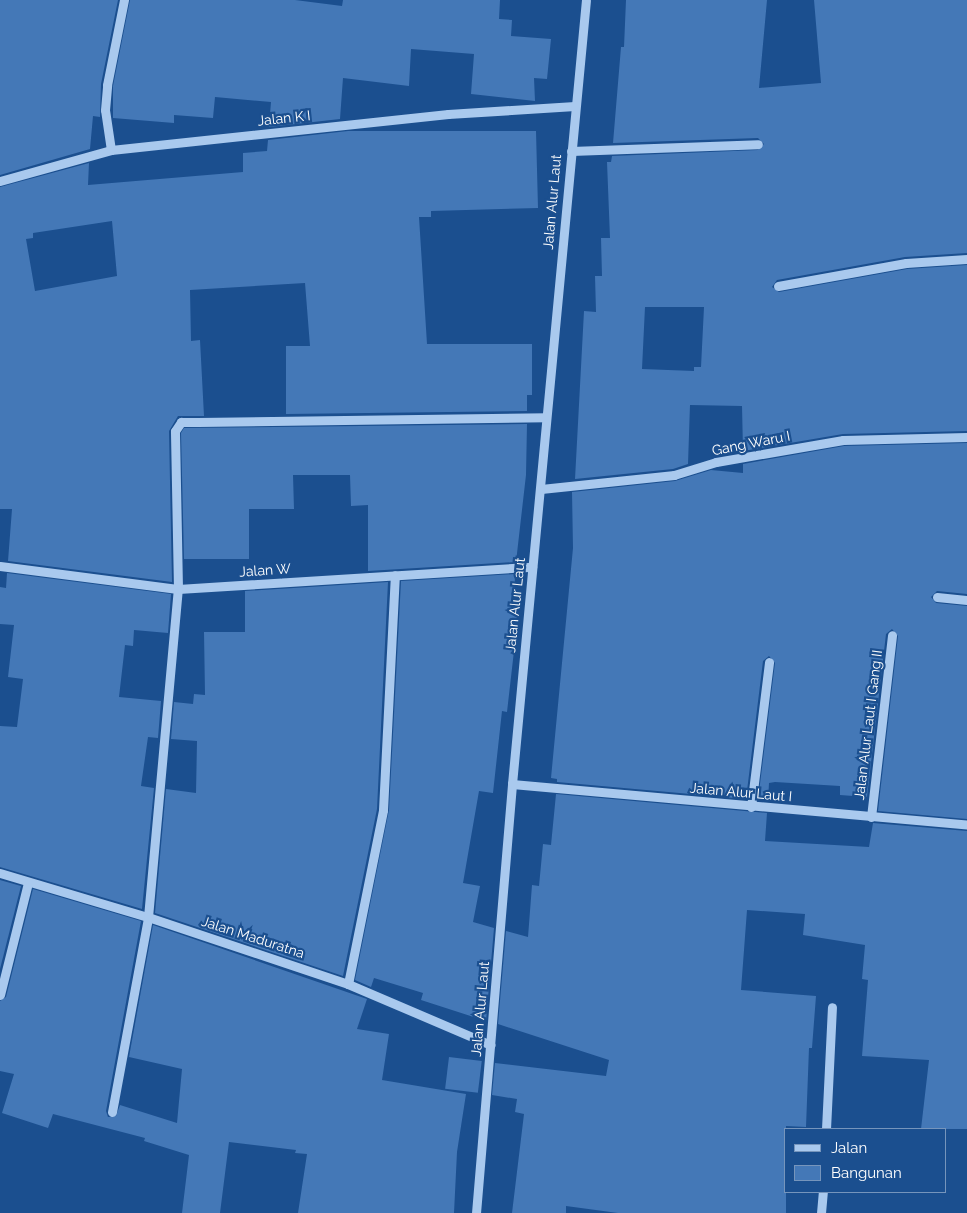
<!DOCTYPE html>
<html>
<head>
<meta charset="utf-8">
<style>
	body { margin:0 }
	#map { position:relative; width:967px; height:1213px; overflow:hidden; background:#1b4f8f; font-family:Raleway,sans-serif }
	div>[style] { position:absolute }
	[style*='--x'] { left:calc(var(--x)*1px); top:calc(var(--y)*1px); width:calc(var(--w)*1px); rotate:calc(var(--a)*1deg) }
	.building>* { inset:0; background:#4478b7; transform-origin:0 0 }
	.minor>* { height:9px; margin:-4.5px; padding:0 4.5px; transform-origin:4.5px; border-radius:4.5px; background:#a9c9ee }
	span { translate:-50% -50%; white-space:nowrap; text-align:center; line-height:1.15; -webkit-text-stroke:4.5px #1b4f8f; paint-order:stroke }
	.street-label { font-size:14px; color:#fff }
	.legend { position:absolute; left:784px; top:1128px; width:162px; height:65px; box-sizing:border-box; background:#1b4f8f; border:1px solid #7695bc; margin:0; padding:6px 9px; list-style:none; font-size:15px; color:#fff }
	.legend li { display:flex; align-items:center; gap:10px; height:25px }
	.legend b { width:25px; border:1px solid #7695bc }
</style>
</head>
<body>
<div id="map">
	<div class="building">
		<i style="clip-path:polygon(0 0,118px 0,101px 84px,100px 117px,93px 116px,90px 149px,0 175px)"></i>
		<i style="clip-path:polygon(130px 0,295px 0,342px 6px,343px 0,500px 0,499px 19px,512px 20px,511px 36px,551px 39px,547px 79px,534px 78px,535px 101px,471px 94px,474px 54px,411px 49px,409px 86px,343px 78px,340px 119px,269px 127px,271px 102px,215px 97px,213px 118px,174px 115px,174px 123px,113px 118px,113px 86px)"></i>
		<i style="clip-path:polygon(evenodd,626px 0,767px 0,759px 88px,821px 83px,814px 0,967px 0,967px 253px,905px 257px,777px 280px,772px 287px,779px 292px,907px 269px,967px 265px,967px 431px,843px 434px,743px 451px,742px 406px,690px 405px,688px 464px,673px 469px,575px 479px,584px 311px,596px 312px,595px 276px,602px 276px,601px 238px,610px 238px,607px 162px,611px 162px,612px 156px,758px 150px,764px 144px,758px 138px,613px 143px,621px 47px,624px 47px,626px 0,645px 307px,704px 307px,701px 367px,694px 367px,694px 371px,642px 369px,645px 307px)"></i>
		<i style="clip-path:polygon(evenodd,348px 131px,536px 131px,538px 208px,431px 211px,431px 217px,419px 217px,427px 344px,532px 344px,532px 395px,527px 395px,527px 411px,286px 414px,286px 346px,310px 346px,305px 283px,190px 290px,191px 341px,200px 340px,204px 416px,178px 416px,169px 431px,172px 582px,8px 561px,12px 509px,0 509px,0 187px,89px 163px,88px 185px,243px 172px,243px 153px,267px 151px,268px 140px,348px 131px,112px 221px,117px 276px,35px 291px,26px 239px,33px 238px,33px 233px,112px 221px)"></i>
		<i style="clip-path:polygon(527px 424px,526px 475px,516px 562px,368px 571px,368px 505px,351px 506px,350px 475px,293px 475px,294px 509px,249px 509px,249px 559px,184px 559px,181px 433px,184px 428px)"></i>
		<i style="clip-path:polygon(967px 443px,967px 594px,937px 591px,931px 597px,936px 603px,967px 606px,967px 819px,878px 811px,898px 636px,892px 629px,886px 634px,867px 797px,840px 795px,840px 786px,775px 782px,769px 783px,768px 801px,758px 800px,775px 663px,769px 656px,763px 661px,746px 799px,557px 782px,557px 779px,551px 778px,573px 548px,572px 492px,675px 481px,711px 470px,743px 473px,743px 464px,844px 446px)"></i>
		<i style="clip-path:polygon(7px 573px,171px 594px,168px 633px,134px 630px,133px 646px,125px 645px,119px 697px,161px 701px,158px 738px,148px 737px,141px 786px,154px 788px,142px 909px,0 867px,0 726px,17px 727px,23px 679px,8px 677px,14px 625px,0 624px,0 587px,6px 588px)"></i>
		<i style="clip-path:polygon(515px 574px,514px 616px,518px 616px,507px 712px,502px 711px,493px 793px,479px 791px,463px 883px,480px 886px,473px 922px,494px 928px,486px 1021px,421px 1000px,423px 993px,374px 978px,371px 987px,355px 980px,389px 810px,401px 581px)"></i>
		<i style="clip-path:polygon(388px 582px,377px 809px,343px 976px,155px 913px,166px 789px,196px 793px,197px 741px,171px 739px,174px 702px,193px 704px,194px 694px,205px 695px,204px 632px,245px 632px,245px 591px)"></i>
		<i style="clip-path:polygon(556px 794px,767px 813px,765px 841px,869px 847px,873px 823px,967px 831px,967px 1129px,921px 1129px,929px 1060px,862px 1056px,868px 980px,862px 979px,865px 945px,803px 935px,805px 914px,747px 910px,741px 990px,816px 996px,812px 1048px,809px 1048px,806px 1127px,786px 1126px,786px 1213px,618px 1213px,566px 1206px,566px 1213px,512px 1213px,524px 1114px,515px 1112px,517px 1099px,492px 1095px,495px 1063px,606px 1076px,609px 1060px,498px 1024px,506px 931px,528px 937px,532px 885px,539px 886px,543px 844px,551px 845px)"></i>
		<i style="clip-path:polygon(0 880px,21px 886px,0 969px)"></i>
		<i style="clip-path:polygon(33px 889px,141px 921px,106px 1111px,108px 1117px,116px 1116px,120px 1105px,177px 1123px,182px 1069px,129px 1057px,153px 925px,367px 999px,357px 1029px,389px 1034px,382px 1080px,466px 1094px,457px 1152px,454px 1213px,298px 1213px,307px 1154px,295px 1153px,296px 1150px,229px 1142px,220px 1213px,182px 1213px,189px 1155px,144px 1141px,145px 1138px,53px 1114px,48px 1128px,2px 1113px,14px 1074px,0 1071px,0 1001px,6px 997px)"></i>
		<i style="left:449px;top:1057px;width:33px;height:32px;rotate:7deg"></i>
	</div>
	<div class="minor">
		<i style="--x:111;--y:150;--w:40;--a:-98.5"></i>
		<i style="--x:105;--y:110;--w:25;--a:-85"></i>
		<i style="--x:107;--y:85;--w:87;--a:-78.7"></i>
		<i style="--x:571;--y:151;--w:187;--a:-2.1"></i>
		<i style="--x:0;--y:181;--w:115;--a:-15.6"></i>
		<i style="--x:111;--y:150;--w:339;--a:-6.1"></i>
		<i style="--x:448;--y:114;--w:127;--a:-3.6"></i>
		<i style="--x:778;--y:286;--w:130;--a:-10.2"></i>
		<i style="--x:906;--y:263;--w:61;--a:-3.8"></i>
		<i style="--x:541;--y:489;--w:134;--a:-6"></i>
		<i style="--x:674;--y:475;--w:44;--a:-17.2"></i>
		<i style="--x:716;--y:462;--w:129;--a:-9.8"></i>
		<i style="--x:843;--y:440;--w:124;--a:-1.4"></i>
		<i style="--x:0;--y:566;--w:179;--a:7.4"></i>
		<i style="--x:178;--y:589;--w:355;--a:-3.6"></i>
		<i style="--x:937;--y:597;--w:30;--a:6"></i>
		<i style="--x:512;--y:784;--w:457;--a:5.1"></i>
		<i style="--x:751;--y:807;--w:146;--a:-82.9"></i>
		<i style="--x:871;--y:817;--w:183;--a:-83.4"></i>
		<i style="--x:0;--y:873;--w:154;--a:16.6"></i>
		<i style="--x:148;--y:917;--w:211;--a:18.5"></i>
		<i style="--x:348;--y:984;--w:155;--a:23.1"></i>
		<i style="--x:348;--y:984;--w:177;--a:-78.6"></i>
		<i style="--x:383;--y:810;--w:235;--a:-87.1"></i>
		<i style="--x:0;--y:995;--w:115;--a:-76"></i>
		<i style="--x:112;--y:1112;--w:198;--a:-79.5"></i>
		<i style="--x:148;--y:917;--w:329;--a:-84.8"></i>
		<i style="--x:178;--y:589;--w:158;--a:-91.1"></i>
		<i style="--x:175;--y:431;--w:11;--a:-56"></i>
		<i style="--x:181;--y:422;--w:17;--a:0"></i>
		<i style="--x:198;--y:422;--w:348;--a:-0.8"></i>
		<i style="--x:826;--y:1129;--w:122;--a:-87.2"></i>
		<i style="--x:476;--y:1213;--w:431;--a:-85.2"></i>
		<i style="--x:512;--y:784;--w:787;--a:-84.61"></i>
		<i style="--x:821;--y:1213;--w:21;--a:-85"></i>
	</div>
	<div class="street-label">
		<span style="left:284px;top:118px;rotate:-6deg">Jalan K I</span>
		<span style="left:552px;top:202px;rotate:-85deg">Jalan Alur Laut</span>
		<span style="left:751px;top:443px;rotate:-11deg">Gang Waru I</span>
		<span style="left:265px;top:570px;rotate:-4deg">Jalan W</span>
		<span style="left:515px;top:605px;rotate:-84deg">Jalan Alur Laut</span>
		<span style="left:868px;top:725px;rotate:-83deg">Jalan Alur Laut I Gang II</span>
		<span style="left:741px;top:792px;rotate:5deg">Jalan Alur Laut I</span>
		<span style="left:253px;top:937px;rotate:18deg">Jalan Maduratna</span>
		<span style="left:480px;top:1009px;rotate:-85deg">Jalan Alur Laut</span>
	</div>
	<ul class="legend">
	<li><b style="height:6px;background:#a9c9ee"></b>Jalan</li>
	<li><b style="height:14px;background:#4478b7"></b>Bangunan</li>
	</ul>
</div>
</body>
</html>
